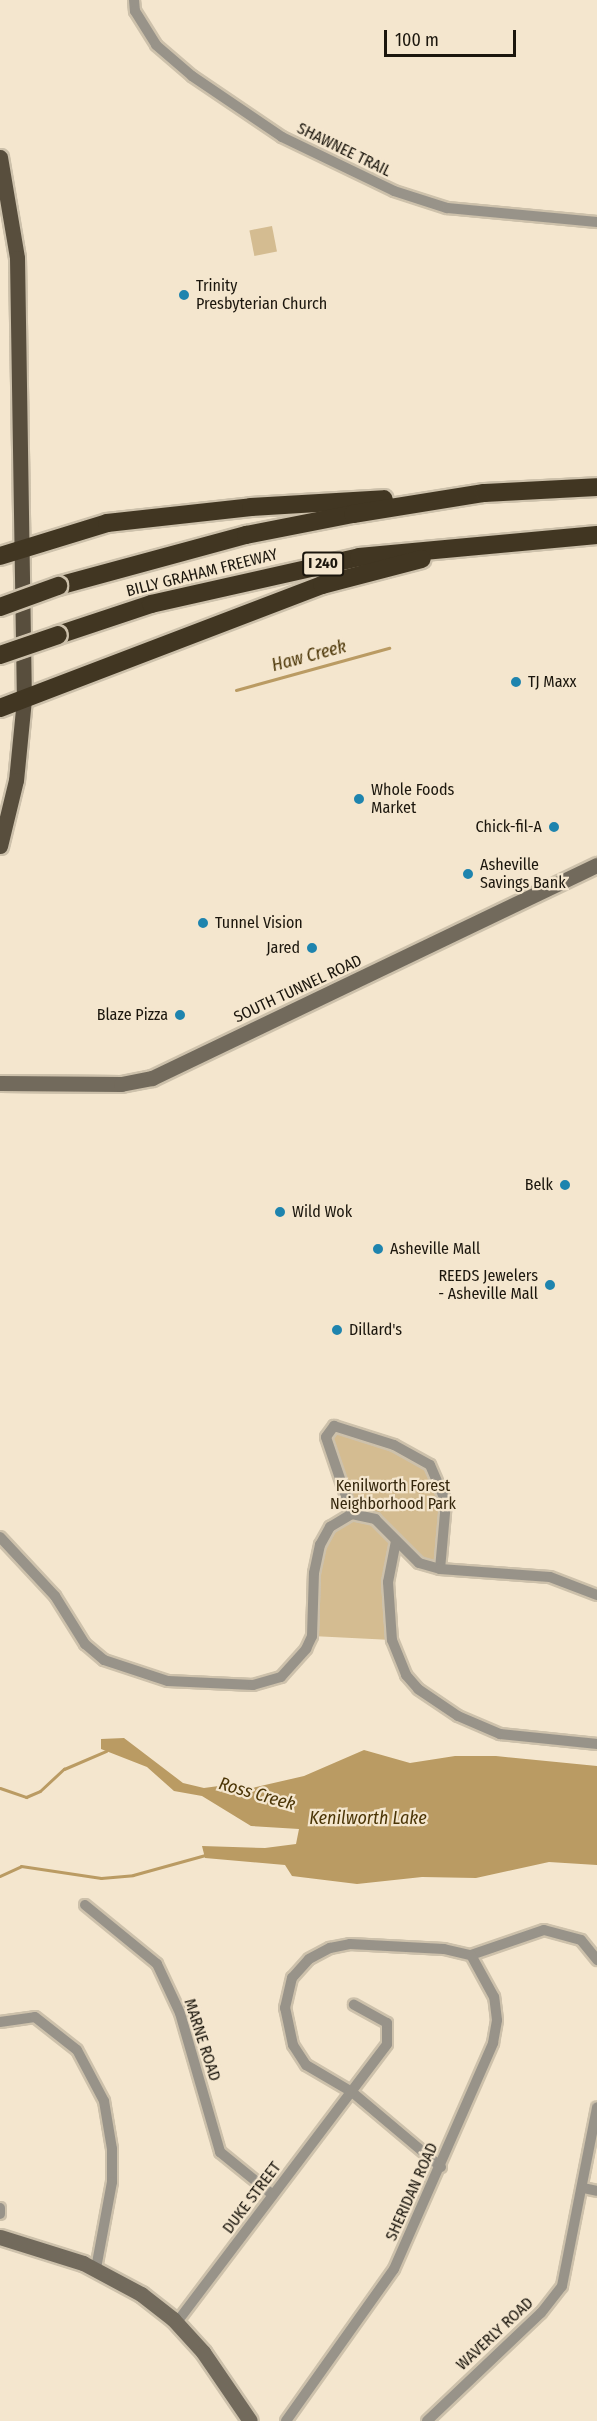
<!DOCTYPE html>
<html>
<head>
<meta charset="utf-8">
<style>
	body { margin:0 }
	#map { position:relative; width:597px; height:2421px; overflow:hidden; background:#f4e6ce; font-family:"Fira Sans Condensed",sans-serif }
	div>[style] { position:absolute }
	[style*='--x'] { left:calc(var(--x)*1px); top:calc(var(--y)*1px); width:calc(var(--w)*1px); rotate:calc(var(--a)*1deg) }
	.green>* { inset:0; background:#d4bc91; transform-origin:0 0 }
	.water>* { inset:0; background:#ba9b63 }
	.stream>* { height:3px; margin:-1.5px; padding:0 1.5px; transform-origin:1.5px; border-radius:1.5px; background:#ba9b63 }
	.roads { filter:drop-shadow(2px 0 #cdc1ab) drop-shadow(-2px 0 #cdc1ab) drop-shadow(0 2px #cdc1ab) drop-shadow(0 -2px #cdc1ab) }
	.street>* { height:10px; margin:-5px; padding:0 5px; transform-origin:5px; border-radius:5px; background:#989389 }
	.secondary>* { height:15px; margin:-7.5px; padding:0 7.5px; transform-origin:7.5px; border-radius:7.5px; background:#726a5c }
	.primary>* { height:15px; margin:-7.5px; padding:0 7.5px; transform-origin:7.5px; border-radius:7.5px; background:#584e3d }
	.highway>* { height:18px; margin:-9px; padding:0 9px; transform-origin:9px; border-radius:9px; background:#413622 }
	.bridges { filter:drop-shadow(2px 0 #cdc1ab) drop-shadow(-2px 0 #cdc1ab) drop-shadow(0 2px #cdc1ab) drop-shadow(0 -2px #cdc1ab) }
	.highway-bridge>* { height:18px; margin:-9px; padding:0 9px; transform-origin:9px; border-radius:9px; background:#413622 }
	.dots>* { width:16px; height:16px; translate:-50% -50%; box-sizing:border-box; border:3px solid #f4e6ce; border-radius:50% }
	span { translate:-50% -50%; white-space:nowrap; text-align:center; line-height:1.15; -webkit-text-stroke:4.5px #f4e6ce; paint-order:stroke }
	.shield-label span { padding:2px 4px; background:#f4e6ce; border:2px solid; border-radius:4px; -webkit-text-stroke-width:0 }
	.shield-label { font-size:15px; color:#1b160d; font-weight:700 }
	.street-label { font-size:16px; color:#1b160d }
	.poi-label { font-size:16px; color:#1b160d }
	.left { translate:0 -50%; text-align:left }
	.right { translate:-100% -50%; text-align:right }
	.park-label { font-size:16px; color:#35270d }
	.water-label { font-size:18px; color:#4b3506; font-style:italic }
	.scale { position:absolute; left:384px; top:30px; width:132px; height:27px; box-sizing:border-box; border:3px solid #1b160d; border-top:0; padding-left:8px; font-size:18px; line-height:21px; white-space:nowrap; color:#1b160d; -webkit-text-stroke:4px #f4e6ce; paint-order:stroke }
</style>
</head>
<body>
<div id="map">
	<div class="green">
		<i style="left:272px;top:226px;width:26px;height:23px;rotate:79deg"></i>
		<i style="clip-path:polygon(334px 1426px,430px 1465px,446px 1502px,440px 1569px,403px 1549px,393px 1549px,392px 1640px,312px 1636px,314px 1573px,330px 1527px,352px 1514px,326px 1437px)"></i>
	</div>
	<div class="water">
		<i style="clip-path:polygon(124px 1738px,183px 1783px,204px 1788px,226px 1785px,248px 1789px,304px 1776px,364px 1750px,410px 1763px,455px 1756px,496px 1756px,597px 1766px,597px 1865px,549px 1862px,476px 1878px,422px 1877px,357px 1884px,292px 1876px,285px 1865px,205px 1858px,202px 1846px,265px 1848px,296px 1844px,299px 1829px,251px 1826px,202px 1796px,174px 1791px,147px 1767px,101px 1749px,101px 1739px)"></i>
	</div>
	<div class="stream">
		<i style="--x:236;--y:690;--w:159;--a:-15.4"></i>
		<i style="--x:0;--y:1788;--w:28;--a:19"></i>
		<i style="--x:26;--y:1797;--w:15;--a:-23"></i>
		<i style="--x:40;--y:1791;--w:33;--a:-43"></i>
		<i style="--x:64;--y:1769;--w:46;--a:-23.2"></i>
		<i style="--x:0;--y:1876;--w:23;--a:-25"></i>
		<i style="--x:21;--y:1866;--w:81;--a:8.5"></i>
		<i style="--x:101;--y:1878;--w:32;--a:-5"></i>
		<i style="--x:133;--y:1875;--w:75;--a:-15.5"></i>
	</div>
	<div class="roads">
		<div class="street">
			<i style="--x:134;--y:0;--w:11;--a:85"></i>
			<i style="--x:135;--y:11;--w:40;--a:58"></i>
			<i style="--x:156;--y:45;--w:48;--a:40.7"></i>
			<i style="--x:192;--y:76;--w:109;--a:34.1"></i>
			<i style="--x:282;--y:137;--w:124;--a:25.7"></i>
			<i style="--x:394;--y:191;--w:56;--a:17.8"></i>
			<i style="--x:447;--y:208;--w:151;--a:5.3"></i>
			<i style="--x:352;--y:1514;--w:81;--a:-108.7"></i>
			<i style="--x:326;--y:1437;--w:14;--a:-54"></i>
			<i style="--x:334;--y:1426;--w:63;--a:17.6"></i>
			<i style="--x:394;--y:1445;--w:41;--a:29.1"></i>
			<i style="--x:430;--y:1465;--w:40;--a:66.6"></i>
			<i style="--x:446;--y:1502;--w:67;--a:95.1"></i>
			<i style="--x:0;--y:1537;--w:81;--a:47"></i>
			<i style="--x:55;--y:1596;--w:57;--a:58"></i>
			<i style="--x:85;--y:1644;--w:25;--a:40"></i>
			<i style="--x:104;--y:1660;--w:67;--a:18.2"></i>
			<i style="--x:168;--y:1681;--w:85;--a:2.7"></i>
			<i style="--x:253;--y:1685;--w:29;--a:-16"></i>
			<i style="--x:281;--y:1677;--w:38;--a:-48"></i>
			<i style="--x:306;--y:1649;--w:14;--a:-65"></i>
			<i style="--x:312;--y:1636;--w:63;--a:-88.2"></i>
			<i style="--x:314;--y:1573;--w:29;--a:-78"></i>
			<i style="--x:320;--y:1545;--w:21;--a:-61"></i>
			<i style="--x:330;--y:1527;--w:26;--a:-31"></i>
			<i style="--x:352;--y:1514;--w:24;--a:12"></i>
			<i style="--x:375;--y:1519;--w:62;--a:45"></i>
			<i style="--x:419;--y:1563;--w:22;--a:16"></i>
			<i style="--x:440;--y:1569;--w:110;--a:4.2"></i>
			<i style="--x:550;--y:1577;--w:50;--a:21"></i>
			<i style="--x:396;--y:1541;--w:42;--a:101"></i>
			<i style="--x:388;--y:1582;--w:58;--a:86.1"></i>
			<i style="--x:392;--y:1640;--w:38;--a:68"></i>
			<i style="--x:406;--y:1675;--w:18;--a:49"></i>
			<i style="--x:418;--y:1689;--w:48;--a:34"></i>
			<i style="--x:458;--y:1716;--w:46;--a:23.2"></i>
			<i style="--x:500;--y:1734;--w:98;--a:5.9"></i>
			<i style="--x:85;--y:1905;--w:93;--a:39.3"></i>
			<i style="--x:157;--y:1964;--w:54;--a:64.9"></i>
			<i style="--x:180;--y:2013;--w:145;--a:73.9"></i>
			<i style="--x:220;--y:2152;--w:68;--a:39.1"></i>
			<i style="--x:471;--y:1955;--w:77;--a:-18.9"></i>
			<i style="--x:544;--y:1930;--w:38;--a:15"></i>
			<i style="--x:581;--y:1940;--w:26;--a:51"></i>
			<i style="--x:0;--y:2022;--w:35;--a:-8"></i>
			<i style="--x:35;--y:2017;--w:53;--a:38.2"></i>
			<i style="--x:77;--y:2050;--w:58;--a:62.1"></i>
			<i style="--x:104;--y:2101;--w:49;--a:80.5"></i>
			<i style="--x:112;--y:2149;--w:33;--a:90"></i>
			<i style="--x:112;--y:2182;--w:87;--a:100.5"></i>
			<i style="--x:441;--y:2167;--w:116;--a:-139.9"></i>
			<i style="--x:352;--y:2092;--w:53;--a:-149.6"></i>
			<i style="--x:306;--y:2065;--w:24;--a:-123"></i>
			<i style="--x:293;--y:2045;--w:38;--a:-102"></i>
			<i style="--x:285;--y:2008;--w:31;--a:-77"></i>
			<i style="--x:292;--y:1978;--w:25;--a:-48"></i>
			<i style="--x:309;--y:1959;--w:24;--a:-28"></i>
			<i style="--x:330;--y:1948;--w:20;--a:-11"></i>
			<i style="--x:350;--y:1944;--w:94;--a:3"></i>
			<i style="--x:444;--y:1949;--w:28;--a:13"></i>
			<i style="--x:583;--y:2188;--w:14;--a:12"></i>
			<i style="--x:0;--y:2208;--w:6;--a:90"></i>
			<i style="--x:177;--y:2322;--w:348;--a:-52.9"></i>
			<i style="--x:387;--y:2044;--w:21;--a:-90"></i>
			<i style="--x:387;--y:2023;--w:38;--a:-151"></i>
			<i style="--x:286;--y:2421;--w:186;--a:-54.6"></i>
			<i style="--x:394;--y:2269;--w:247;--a:-66.3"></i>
			<i style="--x:493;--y:2043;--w:23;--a:-80"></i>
			<i style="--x:497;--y:2020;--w:23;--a:-97"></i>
			<i style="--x:494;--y:1997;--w:48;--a:-118.7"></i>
			<i style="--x:427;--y:2421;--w:157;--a:-43.5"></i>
			<i style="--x:541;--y:2313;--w:34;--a:-52"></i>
			<i style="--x:562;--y:2286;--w:182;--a:-78.9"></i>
		</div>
		<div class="secondary">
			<i style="--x:0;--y:1083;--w:121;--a:0.5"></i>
			<i style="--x:121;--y:1084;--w:32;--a:-11"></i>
			<i style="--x:152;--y:1078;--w:493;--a:-25.6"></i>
			<i style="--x:0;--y:2237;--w:87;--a:17.4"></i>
			<i style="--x:83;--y:2263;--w:66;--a:28.1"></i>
			<i style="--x:141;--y:2294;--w:41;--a:38"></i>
			<i style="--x:173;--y:2319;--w:45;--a:47.7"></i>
			<i style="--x:203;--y:2352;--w:83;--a:55.7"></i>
		</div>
		<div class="primary">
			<i style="--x:0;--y:157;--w:102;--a:80.4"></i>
			<i style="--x:17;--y:258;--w:441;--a:89.1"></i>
			<i style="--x:24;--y:699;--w:81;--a:95.6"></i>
			<i style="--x:16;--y:780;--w:68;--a:103.6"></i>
		</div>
		<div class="highway">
			<i style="--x:0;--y:556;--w:112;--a:-17.1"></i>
			<i style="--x:107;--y:523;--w:145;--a:-6.3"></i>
			<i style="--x:251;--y:507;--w:133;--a:-3.4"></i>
			<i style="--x:58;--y:586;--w:195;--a:-15.2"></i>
			<i style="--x:246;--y:535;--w:109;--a:-11.1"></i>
			<i style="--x:353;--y:514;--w:133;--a:-9.1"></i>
			<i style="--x:484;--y:493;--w:113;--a:-3"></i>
			<i style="--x:58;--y:635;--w:98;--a:-18.4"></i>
			<i style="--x:151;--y:604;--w:213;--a:-12.7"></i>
			<i style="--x:359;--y:557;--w:239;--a:-5.3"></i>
			<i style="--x:0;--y:708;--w:345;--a:-20.9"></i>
			<i style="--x:322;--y:585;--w:103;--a:-14.6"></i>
		</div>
	</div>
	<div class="bridges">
		<div class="highway-bridge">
			<i style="--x:0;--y:607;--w:62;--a:-19.9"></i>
			<i style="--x:0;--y:655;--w:61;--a:-19"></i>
		</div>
	</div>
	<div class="dots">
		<i style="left:184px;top:295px;background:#1e84ae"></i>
		<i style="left:516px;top:682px;background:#1e84ae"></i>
		<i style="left:359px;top:799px;background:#1e84ae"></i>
		<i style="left:554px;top:827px;background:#1e84ae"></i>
		<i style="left:468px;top:874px;background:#1e84ae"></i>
		<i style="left:203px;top:923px;background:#1e84ae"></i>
		<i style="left:312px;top:948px;background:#1e84ae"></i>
		<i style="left:180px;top:1015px;background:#1e84ae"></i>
		<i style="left:565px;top:1185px;background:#1e84ae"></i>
		<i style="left:280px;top:1212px;background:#1e84ae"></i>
		<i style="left:378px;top:1249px;background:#1e84ae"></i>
		<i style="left:550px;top:1285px;background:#1e84ae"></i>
		<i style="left:337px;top:1330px;background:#1e84ae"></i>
	</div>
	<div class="shield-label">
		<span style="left:323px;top:564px">I 240</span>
	</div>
	<div class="street-label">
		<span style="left:344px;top:150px;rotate:26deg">SHAWNEE TRAIL</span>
		<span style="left:202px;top:573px;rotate:-14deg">BILLY GRAHAM FREEWAY</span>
		<span style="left:298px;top:989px;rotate:-25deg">SOUTH TUNNEL ROAD</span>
		<span style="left:202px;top:2040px;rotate:72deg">MARNE ROAD</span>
		<span style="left:412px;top:2192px;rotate:-66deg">SHERIDAN ROAD</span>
		<span style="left:252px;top:2198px;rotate:-53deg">DUKE STREET</span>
		<span style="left:495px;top:2334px;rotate:-43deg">WAVERLY ROAD</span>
	</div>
	<div class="poi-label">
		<span class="left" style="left:196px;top:295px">Trinity<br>Presbyterian Church</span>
		<span class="left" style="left:528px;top:682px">TJ Maxx</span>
		<span class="left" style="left:371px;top:799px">Whole Foods<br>Market</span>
		<span class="right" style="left:542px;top:827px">Chick-fil-A</span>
		<span class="left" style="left:480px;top:874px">Asheville<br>Savings Bank</span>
		<span class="left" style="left:215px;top:923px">Tunnel Vision</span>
		<span class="right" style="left:300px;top:948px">Jared</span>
		<span class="right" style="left:168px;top:1015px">Blaze Pizza</span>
		<span class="right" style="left:553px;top:1185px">Belk</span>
		<span class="left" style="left:292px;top:1212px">Wild Wok</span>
		<span class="left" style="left:390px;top:1249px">Asheville Mall</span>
		<span class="right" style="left:538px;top:1285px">REEDS Jewelers<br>- Asheville Mall</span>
		<span class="left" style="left:349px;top:1330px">Dillard's</span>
	</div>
	<div class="park-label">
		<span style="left:393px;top:1495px">Kenilworth Forest<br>Neighborhood Park</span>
	</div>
	<div class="water-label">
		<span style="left:309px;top:656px;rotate:-15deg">Haw Creek</span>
		<span style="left:257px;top:1794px;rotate:16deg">Ross Creek</span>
		<span style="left:368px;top:1818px">Kenilworth Lake</span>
	</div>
	<div class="scale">100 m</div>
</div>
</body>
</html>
